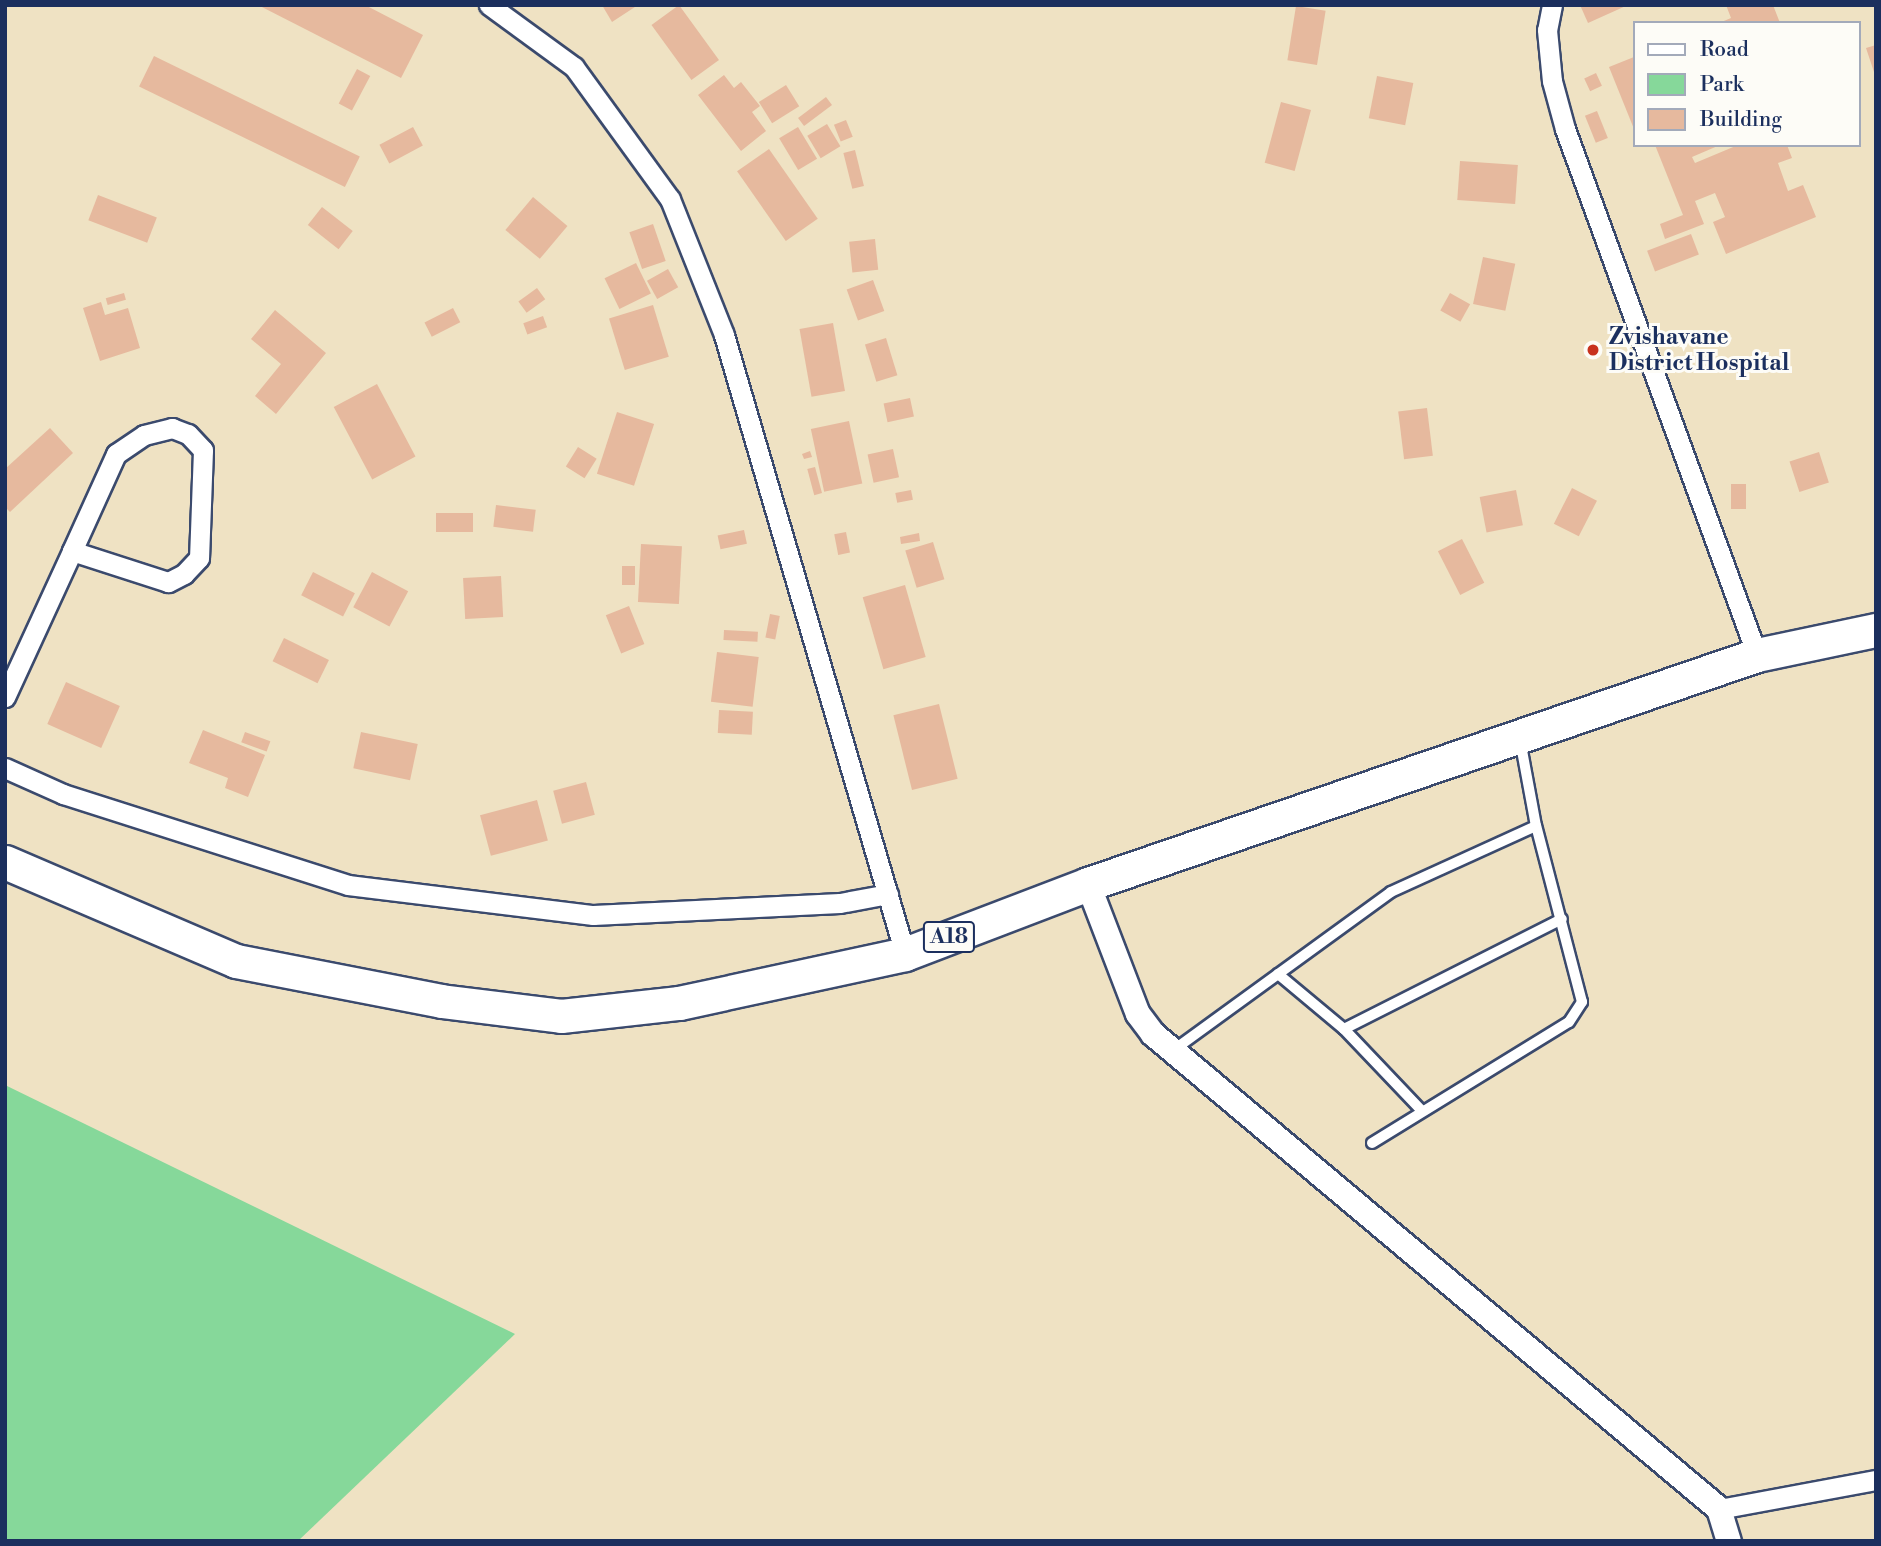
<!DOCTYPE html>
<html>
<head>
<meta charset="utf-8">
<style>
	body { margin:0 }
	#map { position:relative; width:1881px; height:1546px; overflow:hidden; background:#efe2c3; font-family:"Libre Bodoni",serif }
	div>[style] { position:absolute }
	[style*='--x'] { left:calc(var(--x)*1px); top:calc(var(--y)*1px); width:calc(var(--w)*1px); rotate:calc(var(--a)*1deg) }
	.green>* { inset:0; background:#86d89a }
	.building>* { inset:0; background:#e6b99e; transform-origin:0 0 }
	.roads { filter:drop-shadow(2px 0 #3b4a6d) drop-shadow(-2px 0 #3b4a6d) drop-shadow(0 2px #3b4a6d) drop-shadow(0 -2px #3b4a6d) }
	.service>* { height:10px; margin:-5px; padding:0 5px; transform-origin:5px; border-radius:5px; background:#fff }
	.minor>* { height:19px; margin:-9.5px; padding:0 9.5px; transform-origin:9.5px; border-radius:9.5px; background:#fff }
	.tertiary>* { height:24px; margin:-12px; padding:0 12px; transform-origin:12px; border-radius:12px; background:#fff }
	.trunk>* { height:33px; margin:-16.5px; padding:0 16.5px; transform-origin:16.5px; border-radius:16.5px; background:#fff }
	.dots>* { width:19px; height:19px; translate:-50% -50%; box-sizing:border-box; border:4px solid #fdfcf7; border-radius:50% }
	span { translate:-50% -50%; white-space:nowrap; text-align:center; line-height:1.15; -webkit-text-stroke:6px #fdfcf7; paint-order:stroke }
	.shield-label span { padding:2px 5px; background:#fdfcf7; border:2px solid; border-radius:5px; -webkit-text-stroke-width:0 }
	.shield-label { font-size:21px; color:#1b2f5e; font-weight:700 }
	.poi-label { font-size:23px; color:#1b2f5e; font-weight:700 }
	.left { translate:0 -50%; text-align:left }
	.frame { position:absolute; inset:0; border:7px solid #1b2f5e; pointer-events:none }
	.legend { position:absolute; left:1633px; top:21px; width:228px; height:126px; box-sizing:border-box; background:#fdfcf7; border:2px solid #a3aaba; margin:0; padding:9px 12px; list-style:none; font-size:21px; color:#1b2f5e }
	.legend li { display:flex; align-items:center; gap:14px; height:35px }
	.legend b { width:35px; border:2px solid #a3aaba }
</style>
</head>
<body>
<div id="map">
	<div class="green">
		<i style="clip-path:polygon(5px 1085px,515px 1334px,298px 1541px,5px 1541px)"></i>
	</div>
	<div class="building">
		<i style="clip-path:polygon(258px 5px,365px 5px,423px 35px,401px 78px)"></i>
		<i style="clip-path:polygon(602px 5px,638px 5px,612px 22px)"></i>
		<i style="left:679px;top:5px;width:68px;height:34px;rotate:54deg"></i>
		<i style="clip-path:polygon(1580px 5px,1628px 5px,1588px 23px)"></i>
		<i style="clip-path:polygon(1726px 5px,1773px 5px,1780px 23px,1719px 23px,1731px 18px)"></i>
		<i style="left:1296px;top:6px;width:30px;height:55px;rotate:9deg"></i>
		<i style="clip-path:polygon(1876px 45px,1876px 75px,1875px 75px,1866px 48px)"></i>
		<i style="left:154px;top:56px;width:229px;height:34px;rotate:26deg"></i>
		<i style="clip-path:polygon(1634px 57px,1634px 129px,1609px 67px)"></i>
		<i style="left:357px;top:69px;width:15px;height:39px;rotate:28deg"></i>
		<i style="left:1596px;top:73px;width:14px;height:13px;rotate:65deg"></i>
		<i style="clip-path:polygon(724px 75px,734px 88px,741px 82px,760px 106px,752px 112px,766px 131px,741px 151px,698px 95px)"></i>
		<i style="left:1377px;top:76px;width:37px;height:43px;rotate:11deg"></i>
		<i style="left:786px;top:85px;width:25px;height:32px;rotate:58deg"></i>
		<i style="left:826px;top:97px;width:10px;height:35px;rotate:53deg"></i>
		<i style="left:1281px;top:102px;width:31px;height:63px;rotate:15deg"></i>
		<i style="left:1597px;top:111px;width:29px;height:13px;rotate:68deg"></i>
		<i style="left:846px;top:120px;width:18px;height:13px;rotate:68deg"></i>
		<i style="left:827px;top:124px;width:26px;height:23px;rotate:59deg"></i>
		<i style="left:413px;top:127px;width:21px;height:38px;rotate:62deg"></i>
		<i style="left:798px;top:127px;width:37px;height:22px;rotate:59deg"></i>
		<i style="clip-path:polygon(1655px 145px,1720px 145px,1692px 157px,1695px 163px,1738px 145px,1787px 145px,1792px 158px,1778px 163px,1788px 191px,1803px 185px,1816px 217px,1726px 254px,1713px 222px,1725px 217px,1715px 193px,1695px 201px,1704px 224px,1665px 239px,1660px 224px,1683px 215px)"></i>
		<i style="left:769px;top:149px;width:85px;height:39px;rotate:55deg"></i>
		<i style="left:855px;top:150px;width:37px;height:12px;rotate:76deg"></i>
		<i style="left:1460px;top:161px;width:58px;height:39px;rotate:4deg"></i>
		<i style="left:98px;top:195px;width:63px;height:27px;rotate:21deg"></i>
		<i style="left:533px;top:197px;width:45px;height:43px;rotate:40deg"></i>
		<i style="left:322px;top:207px;width:39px;height:23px;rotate:38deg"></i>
		<i style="left:653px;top:224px;width:39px;height:25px;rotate:71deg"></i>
		<i style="left:1691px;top:234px;width:22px;height:47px;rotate:69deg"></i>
		<i style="left:875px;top:239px;width:31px;height:26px;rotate:84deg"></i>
		<i style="left:1483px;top:257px;width:33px;height:48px;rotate:12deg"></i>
		<i style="left:636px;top:263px;width:34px;height:35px;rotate:64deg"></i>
		<i style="left:668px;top:269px;width:21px;height:24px;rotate:61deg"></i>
		<i style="left:873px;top:280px;width:33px;height:28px;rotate:70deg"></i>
		<i style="left:537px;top:288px;width:14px;height:23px;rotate:54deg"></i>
		<i style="left:124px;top:293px;width:7px;height:19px;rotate:74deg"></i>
		<i style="left:1450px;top:293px;width:23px;height:20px;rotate:29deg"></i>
		<i style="clip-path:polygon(101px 302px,105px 315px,128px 308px,140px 348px,100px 361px,83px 308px)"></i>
		<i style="left:653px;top:305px;width:54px;height:46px;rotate:73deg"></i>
		<i style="left:453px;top:308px;width:16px;height:32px;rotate:63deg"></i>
		<i style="clip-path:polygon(275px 310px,326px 353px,276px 414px,255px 396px,281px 364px,251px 339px)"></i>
		<i style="left:543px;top:316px;width:12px;height:21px;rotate:70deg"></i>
		<i style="left:833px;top:323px;width:69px;height:34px;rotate:80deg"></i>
		<i style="left:886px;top:338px;width:39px;height:22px;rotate:73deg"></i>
		<i style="left:377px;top:384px;width:82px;height:49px;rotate:62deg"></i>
		<i style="left:910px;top:398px;width:19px;height:27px;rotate:78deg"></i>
		<i style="left:1427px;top:408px;width:48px;height:29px;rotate:83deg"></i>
		<i style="left:617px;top:412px;width:39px;height:65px;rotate:18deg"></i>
		<i style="left:849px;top:421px;width:64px;height:39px;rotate:78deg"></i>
		<i style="clip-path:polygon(50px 428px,73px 453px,10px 512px,5px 507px,5px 469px)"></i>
		<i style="left:578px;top:447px;width:22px;height:23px;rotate:32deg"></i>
		<i style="left:893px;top:449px;width:29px;height:26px;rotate:78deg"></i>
		<i style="clip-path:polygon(810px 451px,812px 457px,804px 459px,802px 454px)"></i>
		<i style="left:1819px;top:452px;width:32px;height:31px;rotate:72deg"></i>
		<i style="left:815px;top:467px;width:27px;height:8px;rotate:75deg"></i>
		<i style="left:1731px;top:484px;width:15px;height:25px"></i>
		<i style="left:1572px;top:488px;width:28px;height:40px;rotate:27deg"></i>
		<i style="left:911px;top:490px;width:10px;height:16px;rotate:79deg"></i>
		<i style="left:1516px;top:490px;width:36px;height:37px;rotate:79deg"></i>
		<i style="left:496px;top:505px;width:40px;height:22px;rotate:7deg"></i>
		<i style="left:436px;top:513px;width:37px;height:19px"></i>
		<i style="left:744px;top:530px;width:14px;height:27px;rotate:78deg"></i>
		<i style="left:846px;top:532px;width:21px;height:12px;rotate:79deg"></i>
		<i style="clip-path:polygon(919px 533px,920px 541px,901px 544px,900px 537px)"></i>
		<i style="left:1462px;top:539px;width:49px;height:27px;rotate:63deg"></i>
		<i style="left:933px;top:542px;width:39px;height:29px;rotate:73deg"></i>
		<i style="left:641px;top:544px;width:41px;height:58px;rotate:3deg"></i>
		<i style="left:622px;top:566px;width:13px;height:19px"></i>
		<i style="left:313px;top:572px;width:47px;height:26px;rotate:27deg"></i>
		<i style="left:372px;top:572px;width:41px;height:40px;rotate:28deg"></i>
		<i style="left:501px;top:576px;width:41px;height:38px;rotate:87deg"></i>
		<i style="left:905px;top:585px;width:75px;height:44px;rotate:74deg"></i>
		<i style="left:629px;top:606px;width:41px;height:25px;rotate:68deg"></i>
		<i style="left:770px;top:614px;width:10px;height:24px;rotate:11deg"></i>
		<i style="left:724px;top:630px;width:34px;height:10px;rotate:3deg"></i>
		<i style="left:284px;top:638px;width:50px;height:26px;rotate:26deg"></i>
		<i style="left:717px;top:652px;width:42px;height:50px;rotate:7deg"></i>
		<i style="left:66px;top:682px;width:59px;height:46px;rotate:24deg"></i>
		<i style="left:939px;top:704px;width:77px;height:47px;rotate:76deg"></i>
		<i style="left:719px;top:710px;width:34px;height:23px;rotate:3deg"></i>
		<i style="clip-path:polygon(203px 730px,265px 755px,248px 797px,225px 788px,228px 778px,189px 763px)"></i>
		<i style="left:245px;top:732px;width:27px;height:11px;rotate:20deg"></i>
		<i style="left:361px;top:732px;width:58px;height:37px;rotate:12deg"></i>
		<i style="left:586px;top:782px;width:34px;height:34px;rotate:75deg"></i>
		<i style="left:537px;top:800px;width:42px;height:59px;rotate:75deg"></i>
	</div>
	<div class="roads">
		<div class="service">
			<i style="--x:1278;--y:974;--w:86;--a:39.8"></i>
			<i style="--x:1344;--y:1029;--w:113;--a:46.4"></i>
			<i style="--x:1344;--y:1029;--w:244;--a:-26.8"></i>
			<i style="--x:1175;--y:1049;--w:267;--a:-36"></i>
			<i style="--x:1391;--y:892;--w:159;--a:-24.5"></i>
			<i style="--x:1372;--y:1143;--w:231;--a:-31.6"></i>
			<i style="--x:1569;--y:1022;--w:24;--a:-57"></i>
			<i style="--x:1582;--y:1002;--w:182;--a:-104.6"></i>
			<i style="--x:1536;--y:826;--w:87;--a:-100.5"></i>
		</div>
		<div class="minor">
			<i style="--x:489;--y:5;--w:105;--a:36.1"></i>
			<i style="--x:574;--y:67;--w:163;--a:54"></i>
			<i style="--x:670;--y:199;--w:146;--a:68.3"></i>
			<i style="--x:724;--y:335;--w:645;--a:73.7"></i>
			<i style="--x:1552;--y:5;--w:25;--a:101"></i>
			<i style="--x:1547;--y:30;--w:51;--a:84.4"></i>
			<i style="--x:1552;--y:81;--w:50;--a:74.8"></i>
			<i style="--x:1565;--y:129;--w:560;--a:69.95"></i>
			<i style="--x:5;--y:697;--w:161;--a:-65.3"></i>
			<i style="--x:72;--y:551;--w:107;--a:-65.6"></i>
			<i style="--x:116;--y:454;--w:34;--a:-34"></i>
			<i style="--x:144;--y:435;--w:29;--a:-14"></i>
			<i style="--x:172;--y:428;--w:17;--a:21"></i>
			<i style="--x:188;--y:434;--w:22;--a:47"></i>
			<i style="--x:203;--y:450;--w:108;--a:92.1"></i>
			<i style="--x:199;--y:558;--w:22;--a:133"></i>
			<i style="--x:184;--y:574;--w:18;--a:153"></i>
			<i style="--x:168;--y:582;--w:101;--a:-162.1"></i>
			<i style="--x:5;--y:768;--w:64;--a:24.1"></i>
			<i style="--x:63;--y:794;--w:299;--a:17.7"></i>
			<i style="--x:348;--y:885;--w:247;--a:7"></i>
			<i style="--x:593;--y:915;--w:247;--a:-2.8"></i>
			<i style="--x:840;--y:903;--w:49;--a:-10.6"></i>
			<i style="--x:1719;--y:1509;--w:160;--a:-10.5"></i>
		</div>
		<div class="tertiary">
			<i style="--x:1088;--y:884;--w:139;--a:69"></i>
			<i style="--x:1138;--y:1014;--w:25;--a:53"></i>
			<i style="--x:1153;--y:1034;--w:739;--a:40"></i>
			<i style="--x:1719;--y:1509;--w:34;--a:73"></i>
		</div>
		<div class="trunk">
			<i style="--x:5;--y:862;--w:251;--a:23.2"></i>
			<i style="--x:236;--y:961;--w:209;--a:11"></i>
			<i style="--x:441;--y:1001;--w:121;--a:7.1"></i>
			<i style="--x:561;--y:1016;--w:119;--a:-6.3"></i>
			<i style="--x:679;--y:1003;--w:231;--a:-12.2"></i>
			<i style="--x:905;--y:954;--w:196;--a:-20.9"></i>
			<i style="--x:1088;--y:884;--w:707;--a:-18.9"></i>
			<i style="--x:1757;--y:655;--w:122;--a:-11.9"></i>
		</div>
	</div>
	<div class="dots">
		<i style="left:1593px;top:350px;background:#c8321e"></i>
	</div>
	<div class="shield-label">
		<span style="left:949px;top:937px">A18</span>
	</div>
	<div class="poi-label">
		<span class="left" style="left:1609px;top:350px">Zvishavane<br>District Hospital</span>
	</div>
	<div class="frame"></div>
	<ul class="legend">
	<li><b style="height:9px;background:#fff"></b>Road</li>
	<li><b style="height:19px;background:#86d89a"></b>Park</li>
	<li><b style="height:19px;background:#e6b99e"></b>Building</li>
	</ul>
</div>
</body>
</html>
